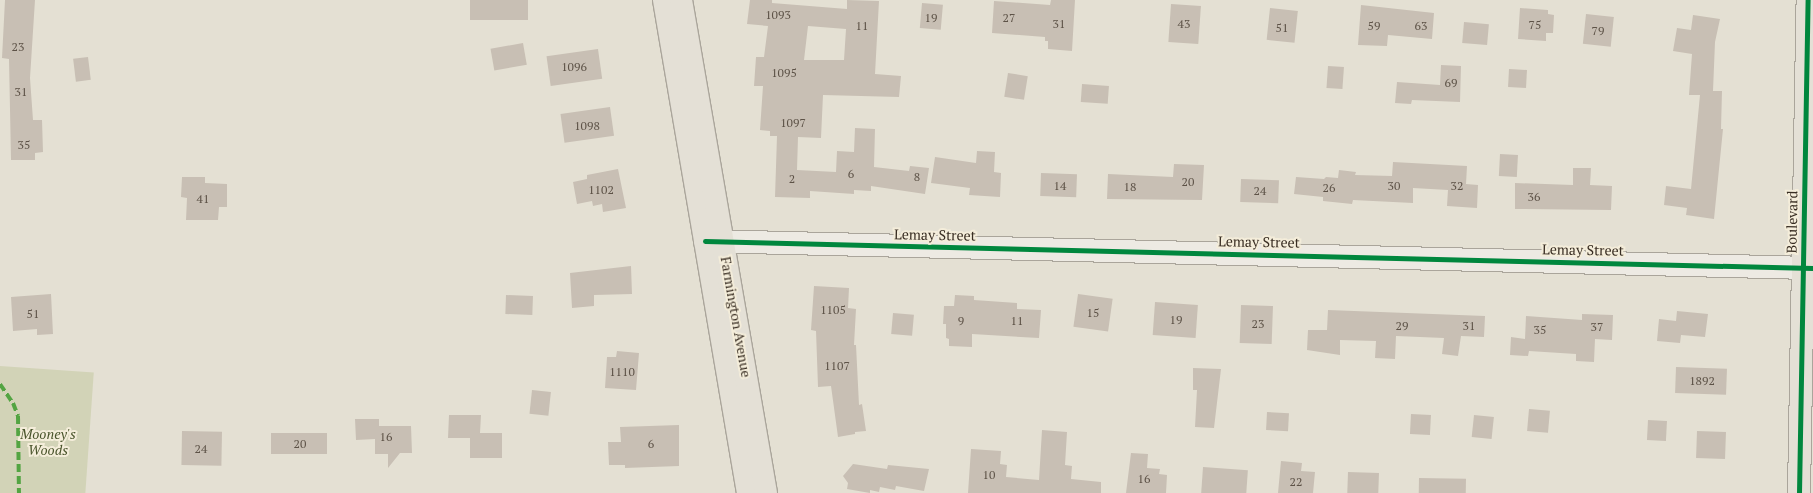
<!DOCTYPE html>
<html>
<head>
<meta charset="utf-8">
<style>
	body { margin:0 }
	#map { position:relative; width:1813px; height:493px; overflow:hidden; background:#e4e0d3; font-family:"PT Serif",serif }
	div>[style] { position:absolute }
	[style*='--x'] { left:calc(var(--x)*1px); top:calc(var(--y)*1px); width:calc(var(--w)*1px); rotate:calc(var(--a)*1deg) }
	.green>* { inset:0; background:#d2d3b7; transform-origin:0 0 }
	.building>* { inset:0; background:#c8bfb4; transform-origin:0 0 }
	.roads { filter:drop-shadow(1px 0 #aaa59b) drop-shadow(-1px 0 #aaa59b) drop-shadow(0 1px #aaa59b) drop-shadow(0 -1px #aaa59b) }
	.minor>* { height:22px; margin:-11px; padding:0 11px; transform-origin:11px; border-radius:11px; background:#edeae3 }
	.major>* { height:22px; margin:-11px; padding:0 11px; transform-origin:11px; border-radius:11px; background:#e4e0d6 }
	.quiet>* { height:4px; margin-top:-2px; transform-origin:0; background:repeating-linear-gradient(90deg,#53a442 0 8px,transparent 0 12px) }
	.cycleway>* { height:5px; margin:-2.5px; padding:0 2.5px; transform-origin:2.5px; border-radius:2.5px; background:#00873e }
	span { translate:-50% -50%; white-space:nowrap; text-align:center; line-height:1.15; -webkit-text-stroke:4px #f4edda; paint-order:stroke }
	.number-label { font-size:12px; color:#5d5247 }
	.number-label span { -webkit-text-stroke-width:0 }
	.street-label { font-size:14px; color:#392e23 }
	.park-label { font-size:14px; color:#49542b; font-style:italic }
</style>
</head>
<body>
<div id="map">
	<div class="green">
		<i style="left:0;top:366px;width:94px;height:127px;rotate:4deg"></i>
	</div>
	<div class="building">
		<i style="clip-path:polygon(5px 0,35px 0,30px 78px,33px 120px,42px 120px,43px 152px,35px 153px,35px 160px,11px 160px,9px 59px,2px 58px)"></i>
		<i style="left:470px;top:0;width:58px;height:20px"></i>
		<i style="clip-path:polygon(evenodd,750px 0,772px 0,772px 3px,847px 9px,847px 0,879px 1px,875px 74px,901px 76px,899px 97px,823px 95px,821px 138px,798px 137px,797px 170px,836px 172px,837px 151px,854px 152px,855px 128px,875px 129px,874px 167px,909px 171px,910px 166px,929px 168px,925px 194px,871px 186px,871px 191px,854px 190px,854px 194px,810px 191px,810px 198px,775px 197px,777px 136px,770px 136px,770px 131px,760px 130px,763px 86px,754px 86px,756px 57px,764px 57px,768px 26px,747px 24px,750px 0,808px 26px,846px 29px,844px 60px,804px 60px,808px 26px)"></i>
		<i style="clip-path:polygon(1051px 0,1075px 0,1072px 51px,1048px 49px,1048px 41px,1045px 41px,1045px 37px,992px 33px,994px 1px,1050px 5px)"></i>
		<i style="left:922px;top:3px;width:21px;height:25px;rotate:5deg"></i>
		<i style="left:1171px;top:4px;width:30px;height:38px;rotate:4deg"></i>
		<i style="clip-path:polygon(1361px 5px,1434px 13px,1432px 39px,1388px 35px,1387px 46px,1358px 45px)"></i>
		<i style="left:1270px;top:8px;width:28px;height:32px;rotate:6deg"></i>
		<i style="clip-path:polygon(1520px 8px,1548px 10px,1548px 14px,1554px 15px,1553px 33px,1546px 33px,1546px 41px,1518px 39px)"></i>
		<i style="left:1586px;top:14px;width:28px;height:30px;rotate:6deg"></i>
		<i style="clip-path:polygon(1693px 15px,1720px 19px,1715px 42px,1713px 91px,1722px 91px,1721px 129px,1723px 129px,1714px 219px,1686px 215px,1687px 208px,1664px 205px,1666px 186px,1691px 189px,1700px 95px,1689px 95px,1692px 54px,1673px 51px,1677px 28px,1691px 30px)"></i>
		<i style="left:1464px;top:22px;width:25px;height:21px;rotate:5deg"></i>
		<i style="left:523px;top:43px;width:22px;height:33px;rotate:80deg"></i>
		<i style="left:598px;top:49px;width:30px;height:52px;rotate:82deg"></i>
		<i style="left:88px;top:57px;width:23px;height:15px;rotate:83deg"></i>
		<i style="clip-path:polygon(1441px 65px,1461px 66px,1460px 102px,1412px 100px,1411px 104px,1395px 103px,1397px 82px,1440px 85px)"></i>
		<i style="left:1328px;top:66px;width:16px;height:22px;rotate:4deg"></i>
		<i style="left:1509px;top:69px;width:18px;height:18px;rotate:3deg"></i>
		<i style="left:1008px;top:73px;width:20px;height:24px;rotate:9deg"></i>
		<i style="left:1082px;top:84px;width:27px;height:18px;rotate:4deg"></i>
		<i style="left:610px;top:107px;width:29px;height:50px;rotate:82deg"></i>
		<i style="clip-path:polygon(977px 151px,995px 152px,994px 172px,1001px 173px,1000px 197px,969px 195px,970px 188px,931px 183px,935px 157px,976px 163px)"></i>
		<i style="left:1500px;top:154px;width:18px;height:22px;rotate:3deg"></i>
		<i style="clip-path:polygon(1393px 162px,1467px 166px,1466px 184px,1478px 185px,1477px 208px,1447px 206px,1448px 190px,1413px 188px,1413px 203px,1353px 200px,1352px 204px,1323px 201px,1323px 197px,1294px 194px,1296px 177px,1324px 179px,1326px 177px,1338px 178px,1339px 170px,1356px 172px,1355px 175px,1392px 176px)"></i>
		<i style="clip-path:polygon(1174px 164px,1204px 165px,1202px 200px,1107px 199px,1108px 174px,1173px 177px)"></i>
		<i style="clip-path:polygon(1573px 168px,1591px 168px,1590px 185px,1612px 186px,1611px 210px,1515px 209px,1515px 183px,1573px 185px)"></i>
		<i style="clip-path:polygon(618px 169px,626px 208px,603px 212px,602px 204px,593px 206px,592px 201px,577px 204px,573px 182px,587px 179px,587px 175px)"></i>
		<i style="left:1041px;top:173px;width:36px;height:23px;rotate:2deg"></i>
		<i style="clip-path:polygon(182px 177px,205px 177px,205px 183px,227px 184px,227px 207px,219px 207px,218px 220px,186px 220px,187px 198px,181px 197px)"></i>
		<i style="left:1241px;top:179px;width:38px;height:23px;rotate:2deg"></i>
		<i style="clip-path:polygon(631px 266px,632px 294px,594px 295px,594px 306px,572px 308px,570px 273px)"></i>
		<i style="clip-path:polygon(814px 286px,849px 288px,848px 308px,856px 309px,854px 345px,856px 345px,859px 405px,862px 404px,866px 431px,855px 432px,855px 434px,838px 437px,831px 386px,818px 387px,816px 331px,811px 330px)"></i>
		<i style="clip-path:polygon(51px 294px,53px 334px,37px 335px,37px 329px,13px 331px,11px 297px)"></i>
		<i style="left:1078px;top:294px;width:35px;height:33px;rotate:8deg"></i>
		<i style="left:506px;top:295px;width:27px;height:19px;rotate:2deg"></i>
		<i style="clip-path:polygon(955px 295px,974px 296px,974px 300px,1017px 303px,1017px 309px,1041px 310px,1039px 338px,972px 334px,972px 347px,949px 346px,949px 339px,946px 338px,946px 324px,943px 324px,944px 306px,954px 306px)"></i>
		<i style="left:1155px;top:302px;width:43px;height:33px;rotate:4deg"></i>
		<i style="left:1241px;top:305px;width:32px;height:38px;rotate:2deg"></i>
		<i style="clip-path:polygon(1328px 310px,1485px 316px,1484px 337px,1461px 336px,1458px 356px,1442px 354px,1444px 338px,1396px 336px,1395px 359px,1375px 358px,1376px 341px,1340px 340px,1340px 355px,1307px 350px,1308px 330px,1327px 330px)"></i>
		<i style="clip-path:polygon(1677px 311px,1708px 314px,1705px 337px,1681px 335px,1680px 343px,1657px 341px,1659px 319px,1676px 321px)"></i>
		<i style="left:893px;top:313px;width:21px;height:21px;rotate:5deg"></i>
		<i style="clip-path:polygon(1582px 314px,1613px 315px,1612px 340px,1595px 339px,1594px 362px,1576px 361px,1576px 354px,1529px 351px,1528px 356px,1510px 355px,1511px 337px,1525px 339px,1526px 316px,1582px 320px)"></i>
		<i style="clip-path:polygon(617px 351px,639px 353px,636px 390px,605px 388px,607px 357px,616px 357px)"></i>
		<i style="left:1676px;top:367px;width:51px;height:26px;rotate:2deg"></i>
		<i style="clip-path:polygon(1193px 368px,1221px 369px,1214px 428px,1195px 427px,1197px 390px,1193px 390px)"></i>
		<i style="left:532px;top:390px;width:19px;height:24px;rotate:6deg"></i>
		<i style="left:1529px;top:409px;width:21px;height:22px;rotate:5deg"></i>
		<i style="left:1267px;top:412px;width:22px;height:18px;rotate:3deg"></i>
		<i style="left:1411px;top:414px;width:20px;height:20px;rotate:3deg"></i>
		<i style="clip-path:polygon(449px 415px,481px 415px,480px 433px,502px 433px,502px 458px,470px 458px,470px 438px,448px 438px)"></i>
		<i style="left:1474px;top:415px;width:20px;height:22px;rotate:6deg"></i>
		<i style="clip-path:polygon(355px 419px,379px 419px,379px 426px,411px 426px,412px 453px,400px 453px,388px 468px,388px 454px,375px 454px,375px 439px,356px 440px)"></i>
		<i style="left:1648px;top:420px;width:19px;height:20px;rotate:3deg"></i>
		<i style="clip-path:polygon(679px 425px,679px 466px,625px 468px,625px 465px,609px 465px,608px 442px,621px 442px,620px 427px)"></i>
		<i style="clip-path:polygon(1042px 430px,1067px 432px,1065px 465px,1072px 466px,1071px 479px,1101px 482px,1101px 493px,968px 493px,971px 449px,1001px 451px,1000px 464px,1007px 465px,1006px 477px,1039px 480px)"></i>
		<i style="left:182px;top:431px;width:40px;height:34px;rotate:1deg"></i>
		<i style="left:1697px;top:431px;width:29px;height:27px;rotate:2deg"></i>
		<i style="left:271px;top:433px;width:56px;height:21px"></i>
		<i style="clip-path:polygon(1131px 453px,1148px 454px,1147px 468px,1160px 469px,1159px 474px,1167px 475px,1166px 493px,1126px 493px)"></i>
		<i style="clip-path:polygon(1281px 461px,1302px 463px,1301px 471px,1315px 472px,1313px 493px,1278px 493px)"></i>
		<i style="clip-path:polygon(853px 464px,887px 469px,888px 465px,929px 469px,924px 491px,896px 486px,895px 490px,880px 487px,879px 492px,870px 490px,870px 493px,847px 489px,848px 483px,843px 476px)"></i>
		<i style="left:1203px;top:467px;width:45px;height:26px;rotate:4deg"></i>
		<i style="left:1348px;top:472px;width:31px;height:21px;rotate:2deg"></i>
		<i style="left:1419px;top:478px;width:47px;height:15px;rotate:1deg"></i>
	</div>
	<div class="roads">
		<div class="minor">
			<i style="--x:705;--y:241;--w:1108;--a:1.4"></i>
		</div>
		<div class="major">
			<i style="--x:664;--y:0;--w:500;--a:80.33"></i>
			<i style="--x:681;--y:0;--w:500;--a:80.22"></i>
			<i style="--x:1799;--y:493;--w:493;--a:-89"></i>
		</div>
	</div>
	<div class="quiet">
		<i style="--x:0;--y:384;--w:23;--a:56"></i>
		<i style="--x:13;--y:403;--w:14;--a:69"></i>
		<i style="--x:18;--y:416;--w:77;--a:89.3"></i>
	</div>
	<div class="cycleway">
		<i style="--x:705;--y:241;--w:1108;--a:1.4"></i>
		<i style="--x:1799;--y:493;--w:493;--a:-89"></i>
	</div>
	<div class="number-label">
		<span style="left:778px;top:15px">1093</span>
		<span style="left:931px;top:18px">19</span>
		<span style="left:1009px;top:18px">27</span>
		<span style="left:1059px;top:24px">31</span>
		<span style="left:1184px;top:24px">43</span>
		<span style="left:1535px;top:25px">75</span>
		<span style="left:862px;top:26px">11</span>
		<span style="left:1374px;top:26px">59</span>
		<span style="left:1421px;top:26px">63</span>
		<span style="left:1282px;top:28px">51</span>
		<span style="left:1598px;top:31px">79</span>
		<span style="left:18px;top:47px">23</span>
		<span style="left:574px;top:67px">1096</span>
		<span style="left:784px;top:73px">1095</span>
		<span style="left:1451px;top:83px">69</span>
		<span style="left:21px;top:92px">31</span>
		<span style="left:793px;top:123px">1097</span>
		<span style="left:587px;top:126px">1098</span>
		<span style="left:24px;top:145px">35</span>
		<span style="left:851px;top:174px">6</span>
		<span style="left:917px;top:177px">8</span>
		<span style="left:792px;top:179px">2</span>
		<span style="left:1188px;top:182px">20</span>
		<span style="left:1060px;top:186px">14</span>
		<span style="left:1394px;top:186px">30</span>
		<span style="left:1457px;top:186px">32</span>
		<span style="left:1130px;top:187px">18</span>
		<span style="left:1329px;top:188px">26</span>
		<span style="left:601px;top:190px">1102</span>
		<span style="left:1260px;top:191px">24</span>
		<span style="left:1534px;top:197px">36</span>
		<span style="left:203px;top:199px">41</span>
		<span style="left:833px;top:310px">1105</span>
		<span style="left:1093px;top:313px">15</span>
		<span style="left:33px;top:314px">51</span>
		<span style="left:1176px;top:320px">19</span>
		<span style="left:961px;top:321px">9</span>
		<span style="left:1017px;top:321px">11</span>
		<span style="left:1258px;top:324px">23</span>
		<span style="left:1402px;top:326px">29</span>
		<span style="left:1469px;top:326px">31</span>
		<span style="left:1597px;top:327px">37</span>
		<span style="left:1540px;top:330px">35</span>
		<span style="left:837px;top:366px">1107</span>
		<span style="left:622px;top:372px">1110</span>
		<span style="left:1702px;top:381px">1892</span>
		<span style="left:386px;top:437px">16</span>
		<span style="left:300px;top:444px">20</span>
		<span style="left:651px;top:444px">6</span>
		<span style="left:201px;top:449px">24</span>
		<span style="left:989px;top:475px">10</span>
		<span style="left:1144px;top:479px">16</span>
		<span style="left:1296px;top:482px">22</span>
	</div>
	<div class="street-label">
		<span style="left:1792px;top:222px;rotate:-89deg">Boulevard</span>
		<span style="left:935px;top:235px;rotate:1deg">Lemay Street</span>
		<span style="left:1259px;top:242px;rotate:1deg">Lemay Street</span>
		<span style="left:1583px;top:250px;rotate:1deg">Lemay Street</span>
		<span style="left:736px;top:317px;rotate:80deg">Farmington Avenue</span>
	</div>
	<div class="park-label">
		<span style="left:48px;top:442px">Mooney's<br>Woods</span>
	</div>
</div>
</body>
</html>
